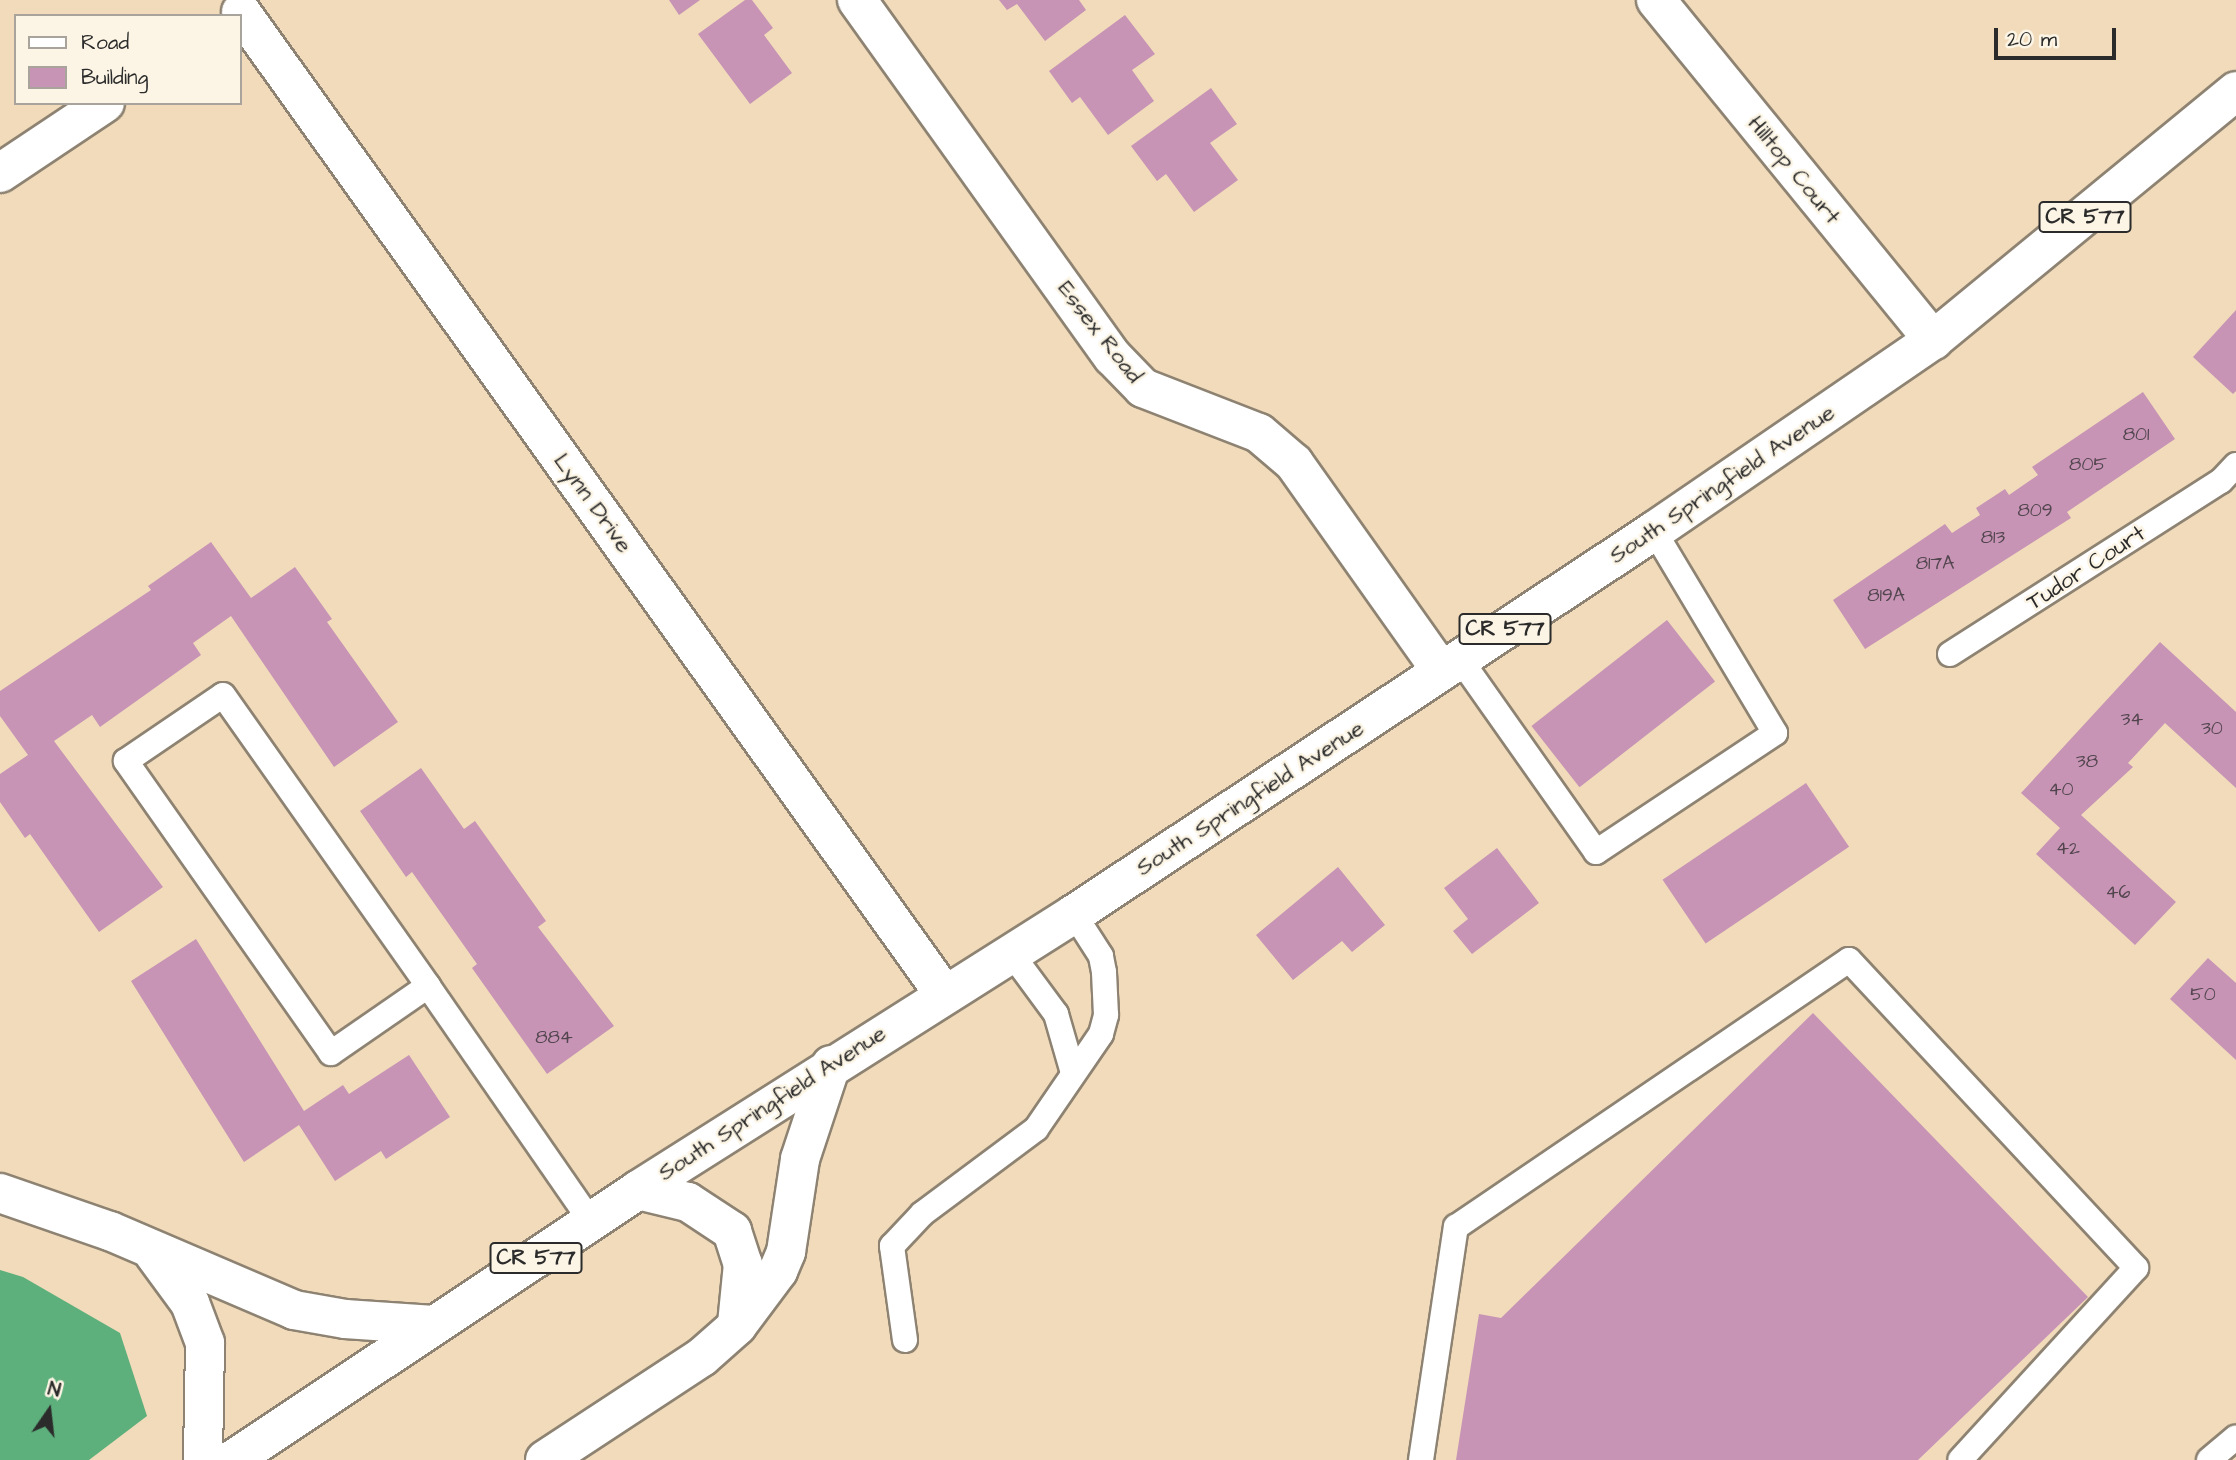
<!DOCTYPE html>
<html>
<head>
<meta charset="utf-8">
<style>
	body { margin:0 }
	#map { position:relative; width:2236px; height:1460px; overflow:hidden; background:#f1dbba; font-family:"Architects Daughter",sans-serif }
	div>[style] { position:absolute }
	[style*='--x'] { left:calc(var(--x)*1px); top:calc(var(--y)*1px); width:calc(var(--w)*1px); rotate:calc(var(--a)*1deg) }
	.forest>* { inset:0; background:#5daf7c }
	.building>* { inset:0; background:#c794b5; transform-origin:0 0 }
	.roads { filter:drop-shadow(2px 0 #8e8372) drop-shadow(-2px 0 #8e8372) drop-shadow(0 2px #8e8372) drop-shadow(0 -2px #8e8372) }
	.lane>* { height:24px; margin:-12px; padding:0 12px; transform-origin:12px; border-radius:12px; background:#fff }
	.street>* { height:38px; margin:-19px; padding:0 19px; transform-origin:19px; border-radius:19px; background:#fff }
	.primary>* { height:38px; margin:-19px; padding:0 19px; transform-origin:19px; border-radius:19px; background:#fff }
	.highway>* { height:38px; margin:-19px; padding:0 19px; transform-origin:19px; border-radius:19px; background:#fff }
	span { translate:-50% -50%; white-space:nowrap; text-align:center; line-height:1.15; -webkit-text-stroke:5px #fcf5e5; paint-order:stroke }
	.number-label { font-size:19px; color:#52454e }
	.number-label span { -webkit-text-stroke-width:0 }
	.shield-label span { padding:2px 5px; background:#fcf5e5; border:2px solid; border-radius:5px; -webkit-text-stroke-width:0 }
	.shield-label { font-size:21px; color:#2b2b2b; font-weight:700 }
	.street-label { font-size:23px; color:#2b2b2b }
	.legend { position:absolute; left:14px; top:14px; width:228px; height:91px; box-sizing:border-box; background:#fcf5e5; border:2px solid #a8a49b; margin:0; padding:9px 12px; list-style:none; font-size:21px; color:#2b2b2b }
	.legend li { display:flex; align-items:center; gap:14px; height:35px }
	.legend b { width:35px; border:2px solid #a8a49b }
	.north { position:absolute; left:14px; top:1376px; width:70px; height:70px; -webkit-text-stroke:5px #fcf5e5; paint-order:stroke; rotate:14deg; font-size:19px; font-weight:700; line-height:28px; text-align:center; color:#2b2b2b }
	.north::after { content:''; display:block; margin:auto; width:24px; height:32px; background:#2b2b2b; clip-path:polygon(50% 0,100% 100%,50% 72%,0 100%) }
	.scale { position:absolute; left:1994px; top:28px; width:122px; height:32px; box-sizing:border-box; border:4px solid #2b2b2b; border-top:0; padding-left:9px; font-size:21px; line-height:24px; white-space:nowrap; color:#2b2b2b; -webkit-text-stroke:5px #fcf5e5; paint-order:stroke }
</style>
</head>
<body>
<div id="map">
	<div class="forest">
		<i style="clip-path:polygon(0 1270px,23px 1277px,120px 1333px,147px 1416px,89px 1460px,0 1460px)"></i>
	</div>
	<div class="building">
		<i style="clip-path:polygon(669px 0,700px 0,679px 15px)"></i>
		<i style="clip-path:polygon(745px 0,752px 0,773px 28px,764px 35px,792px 73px,750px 104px,698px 34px)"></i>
		<i style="clip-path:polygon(999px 0,1079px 0,1086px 10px,1045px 41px,1017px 4px,1007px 10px)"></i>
		<i style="clip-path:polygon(1125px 15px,1155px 54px,1132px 70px,1154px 101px,1108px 135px,1080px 97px,1072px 103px,1049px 71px)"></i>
		<i style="clip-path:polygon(1211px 88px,1237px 124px,1210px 143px,1238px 180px,1194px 212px,1166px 174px,1157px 181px,1131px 146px)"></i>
		<i style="clip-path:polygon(2236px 310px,2236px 391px,2233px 394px,2193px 357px)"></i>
		<i style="clip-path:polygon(2143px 392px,2175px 439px,2067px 512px,2071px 518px,1865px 649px,1833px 600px,1945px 524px,1952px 533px,1980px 515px,1976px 508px,2005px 489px,2009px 495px,2038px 475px,2032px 467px)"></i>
		<i style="clip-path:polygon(211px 542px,251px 598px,295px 567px,332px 619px,327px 622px,398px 722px,334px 767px,231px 616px,193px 643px,201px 655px,100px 727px,92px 715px,54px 741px,163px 887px,99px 932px,30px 834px,25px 838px,0 802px,0 774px,28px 755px,0 716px,0 691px,151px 590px,148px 586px)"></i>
		<i style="left:1667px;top:620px;width:78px;height:172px;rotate:52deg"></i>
		<i style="clip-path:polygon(2160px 642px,2236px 712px,2236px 788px,2165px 723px,2128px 763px,2133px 767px,2081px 815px,2176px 902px,2135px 945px,2036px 854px,2060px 828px,2021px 793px)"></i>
		<i style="clip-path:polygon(421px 768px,464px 829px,475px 821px,546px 921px,538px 927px,614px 1026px,547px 1074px,472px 968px,477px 964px,412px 872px,406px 877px,360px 811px)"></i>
		<i style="left:1806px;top:783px;width:77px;height:173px;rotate:56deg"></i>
		<i style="clip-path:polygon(1497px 848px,1539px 903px,1472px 954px,1453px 931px,1468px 919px,1444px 888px)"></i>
		<i style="clip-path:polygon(1338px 867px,1385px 925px,1352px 952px,1342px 941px,1293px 980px,1256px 935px)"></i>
		<i style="clip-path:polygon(196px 939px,304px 1111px,343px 1085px,349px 1094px,409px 1055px,450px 1117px,386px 1159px,381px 1151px,335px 1181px,299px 1125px,244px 1162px,131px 981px)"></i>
		<i style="clip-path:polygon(2208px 958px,2236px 983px,2236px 1060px,2170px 999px)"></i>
		<i style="clip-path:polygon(1813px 1013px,2088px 1297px,1918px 1460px,1456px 1460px,1479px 1314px,1501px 1318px)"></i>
	</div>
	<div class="roads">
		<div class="lane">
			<i style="--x:1950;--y:654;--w:322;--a:-32.6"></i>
			<i style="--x:2221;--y:481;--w:22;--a:-47"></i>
			<i style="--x:1460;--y:659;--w:236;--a:54.8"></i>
			<i style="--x:1596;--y:852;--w:215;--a:-33.6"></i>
			<i style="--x:1775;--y:733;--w:235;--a:-120.9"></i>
			<i style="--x:1011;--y:953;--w:76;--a:53.6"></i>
			<i style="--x:1056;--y:1014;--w:61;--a:73.9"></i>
			<i style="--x:428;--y:986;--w:118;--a:145.4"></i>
			<i style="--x:331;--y:1053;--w:357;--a:-125.1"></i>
			<i style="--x:126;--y:761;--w:117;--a:-34.2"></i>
			<i style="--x:223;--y:695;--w:356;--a:54.8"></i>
			<i style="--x:428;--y:986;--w:286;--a:55.3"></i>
			<i style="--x:905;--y:1340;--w:95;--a:-97.9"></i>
			<i style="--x:892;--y:1246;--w:44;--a:-46.8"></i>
			<i style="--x:922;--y:1214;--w:142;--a:-36.7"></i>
			<i style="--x:1036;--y:1129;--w:115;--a:-55.6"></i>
			<i style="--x:1101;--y:1034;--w:20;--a:-75"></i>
			<i style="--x:1106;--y:1015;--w:43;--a:-92.7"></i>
			<i style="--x:1104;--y:972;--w:16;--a:-101"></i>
			<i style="--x:1101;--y:956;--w:50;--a:-122.7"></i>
			<i style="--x:1421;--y:1460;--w:236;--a:-81.5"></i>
			<i style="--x:1456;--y:1227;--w:475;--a:-34.2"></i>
			<i style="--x:1849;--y:960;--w:421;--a:47"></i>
			<i style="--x:2136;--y:1268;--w:260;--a:132.5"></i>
			<i style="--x:2209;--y:1460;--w:35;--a:-40"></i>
		</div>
		<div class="street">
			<i style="--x:857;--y:0;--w:439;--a:54.4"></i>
			<i style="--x:1113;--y:357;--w:43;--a:45.9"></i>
			<i style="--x:1143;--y:388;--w:124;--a:21.2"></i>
			<i style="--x:1259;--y:433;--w:46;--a:40.6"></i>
			<i style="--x:1294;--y:463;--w:255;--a:54.7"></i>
			<i style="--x:1656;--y:0;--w:439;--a:50.8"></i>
			<i style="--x:241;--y:12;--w:1208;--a:54.4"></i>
			<i style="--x:0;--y:173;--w:126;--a:-33.7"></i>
		</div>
		<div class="primary">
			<i style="--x:232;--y:1460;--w:488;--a:-33.6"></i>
			<i style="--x:638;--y:1190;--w:516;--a:-32.33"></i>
			<i style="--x:1074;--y:914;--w:695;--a:-33.44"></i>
			<i style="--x:1654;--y:531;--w:338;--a:-34.4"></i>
			<i style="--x:1933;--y:340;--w:392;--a:-39.4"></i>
		</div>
		<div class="highway">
			<i style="--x:638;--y:1190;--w:51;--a:13.5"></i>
			<i style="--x:688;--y:1202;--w:53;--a:33.4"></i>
			<i style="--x:732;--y:1231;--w:35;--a:72"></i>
			<i style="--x:743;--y:1264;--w:60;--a:95.7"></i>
			<i style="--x:0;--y:1193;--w:116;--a:19.1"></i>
			<i style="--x:110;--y:1231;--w:200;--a:23.2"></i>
			<i style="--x:294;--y:1310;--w:52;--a:10"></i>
			<i style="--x:345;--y:1319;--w:89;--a:3.9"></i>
			<i style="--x:154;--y:1254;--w:61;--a:53.7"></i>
			<i style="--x:190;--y:1303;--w:43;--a:69.4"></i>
			<i style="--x:205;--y:1343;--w:117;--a:91"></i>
			<i style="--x:545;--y:1460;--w:188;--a:-33.3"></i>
			<i style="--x:702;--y:1357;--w:47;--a:-41.5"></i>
			<i style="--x:737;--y:1326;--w:69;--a:-53.3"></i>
			<i style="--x:778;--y:1271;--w:21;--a:-67"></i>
			<i style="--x:786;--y:1252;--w:94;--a:-81.4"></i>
			<i style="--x:800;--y:1159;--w:99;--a:-71.7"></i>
		</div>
	</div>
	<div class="number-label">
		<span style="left:2136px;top:435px">801</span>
		<span style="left:2088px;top:465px">805</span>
		<span style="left:2035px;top:511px">809</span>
		<span style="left:1993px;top:538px">813</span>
		<span style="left:1935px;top:564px">817A</span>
		<span style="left:1886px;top:596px">819A</span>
		<span style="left:2132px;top:720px">34</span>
		<span style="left:2212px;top:729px">30</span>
		<span style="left:2087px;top:762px">38</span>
		<span style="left:2061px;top:790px">40</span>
		<span style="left:2068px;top:849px">42</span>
		<span style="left:2118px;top:893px">46</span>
		<span style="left:2203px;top:995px">50</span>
		<span style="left:554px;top:1038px">884</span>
	</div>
	<div class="shield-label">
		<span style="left:2085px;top:217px">CR 577</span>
		<span style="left:1505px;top:629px">CR 577</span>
		<span style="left:536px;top:1258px">CR 577</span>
	</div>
	<div class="street-label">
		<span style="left:1794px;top:170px;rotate:51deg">Hilltop Court</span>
		<span style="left:1100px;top:332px;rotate:52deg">Essex Road</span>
		<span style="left:1722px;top:484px;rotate:-34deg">South Springfield Avenue</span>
		<span style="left:593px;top:503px;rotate:54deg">Lynn Drive</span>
		<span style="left:2086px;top:568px;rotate:-33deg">Tudor Court</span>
		<span style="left:1250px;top:798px;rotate:-33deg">South Springfield Avenue</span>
		<span style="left:772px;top:1103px;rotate:-33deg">South Springfield Avenue</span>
	</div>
	<ul class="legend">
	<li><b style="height:9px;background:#fff"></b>Road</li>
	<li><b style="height:19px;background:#c794b5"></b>Building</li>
	</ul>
	<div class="north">N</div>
	<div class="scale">20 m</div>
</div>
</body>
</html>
